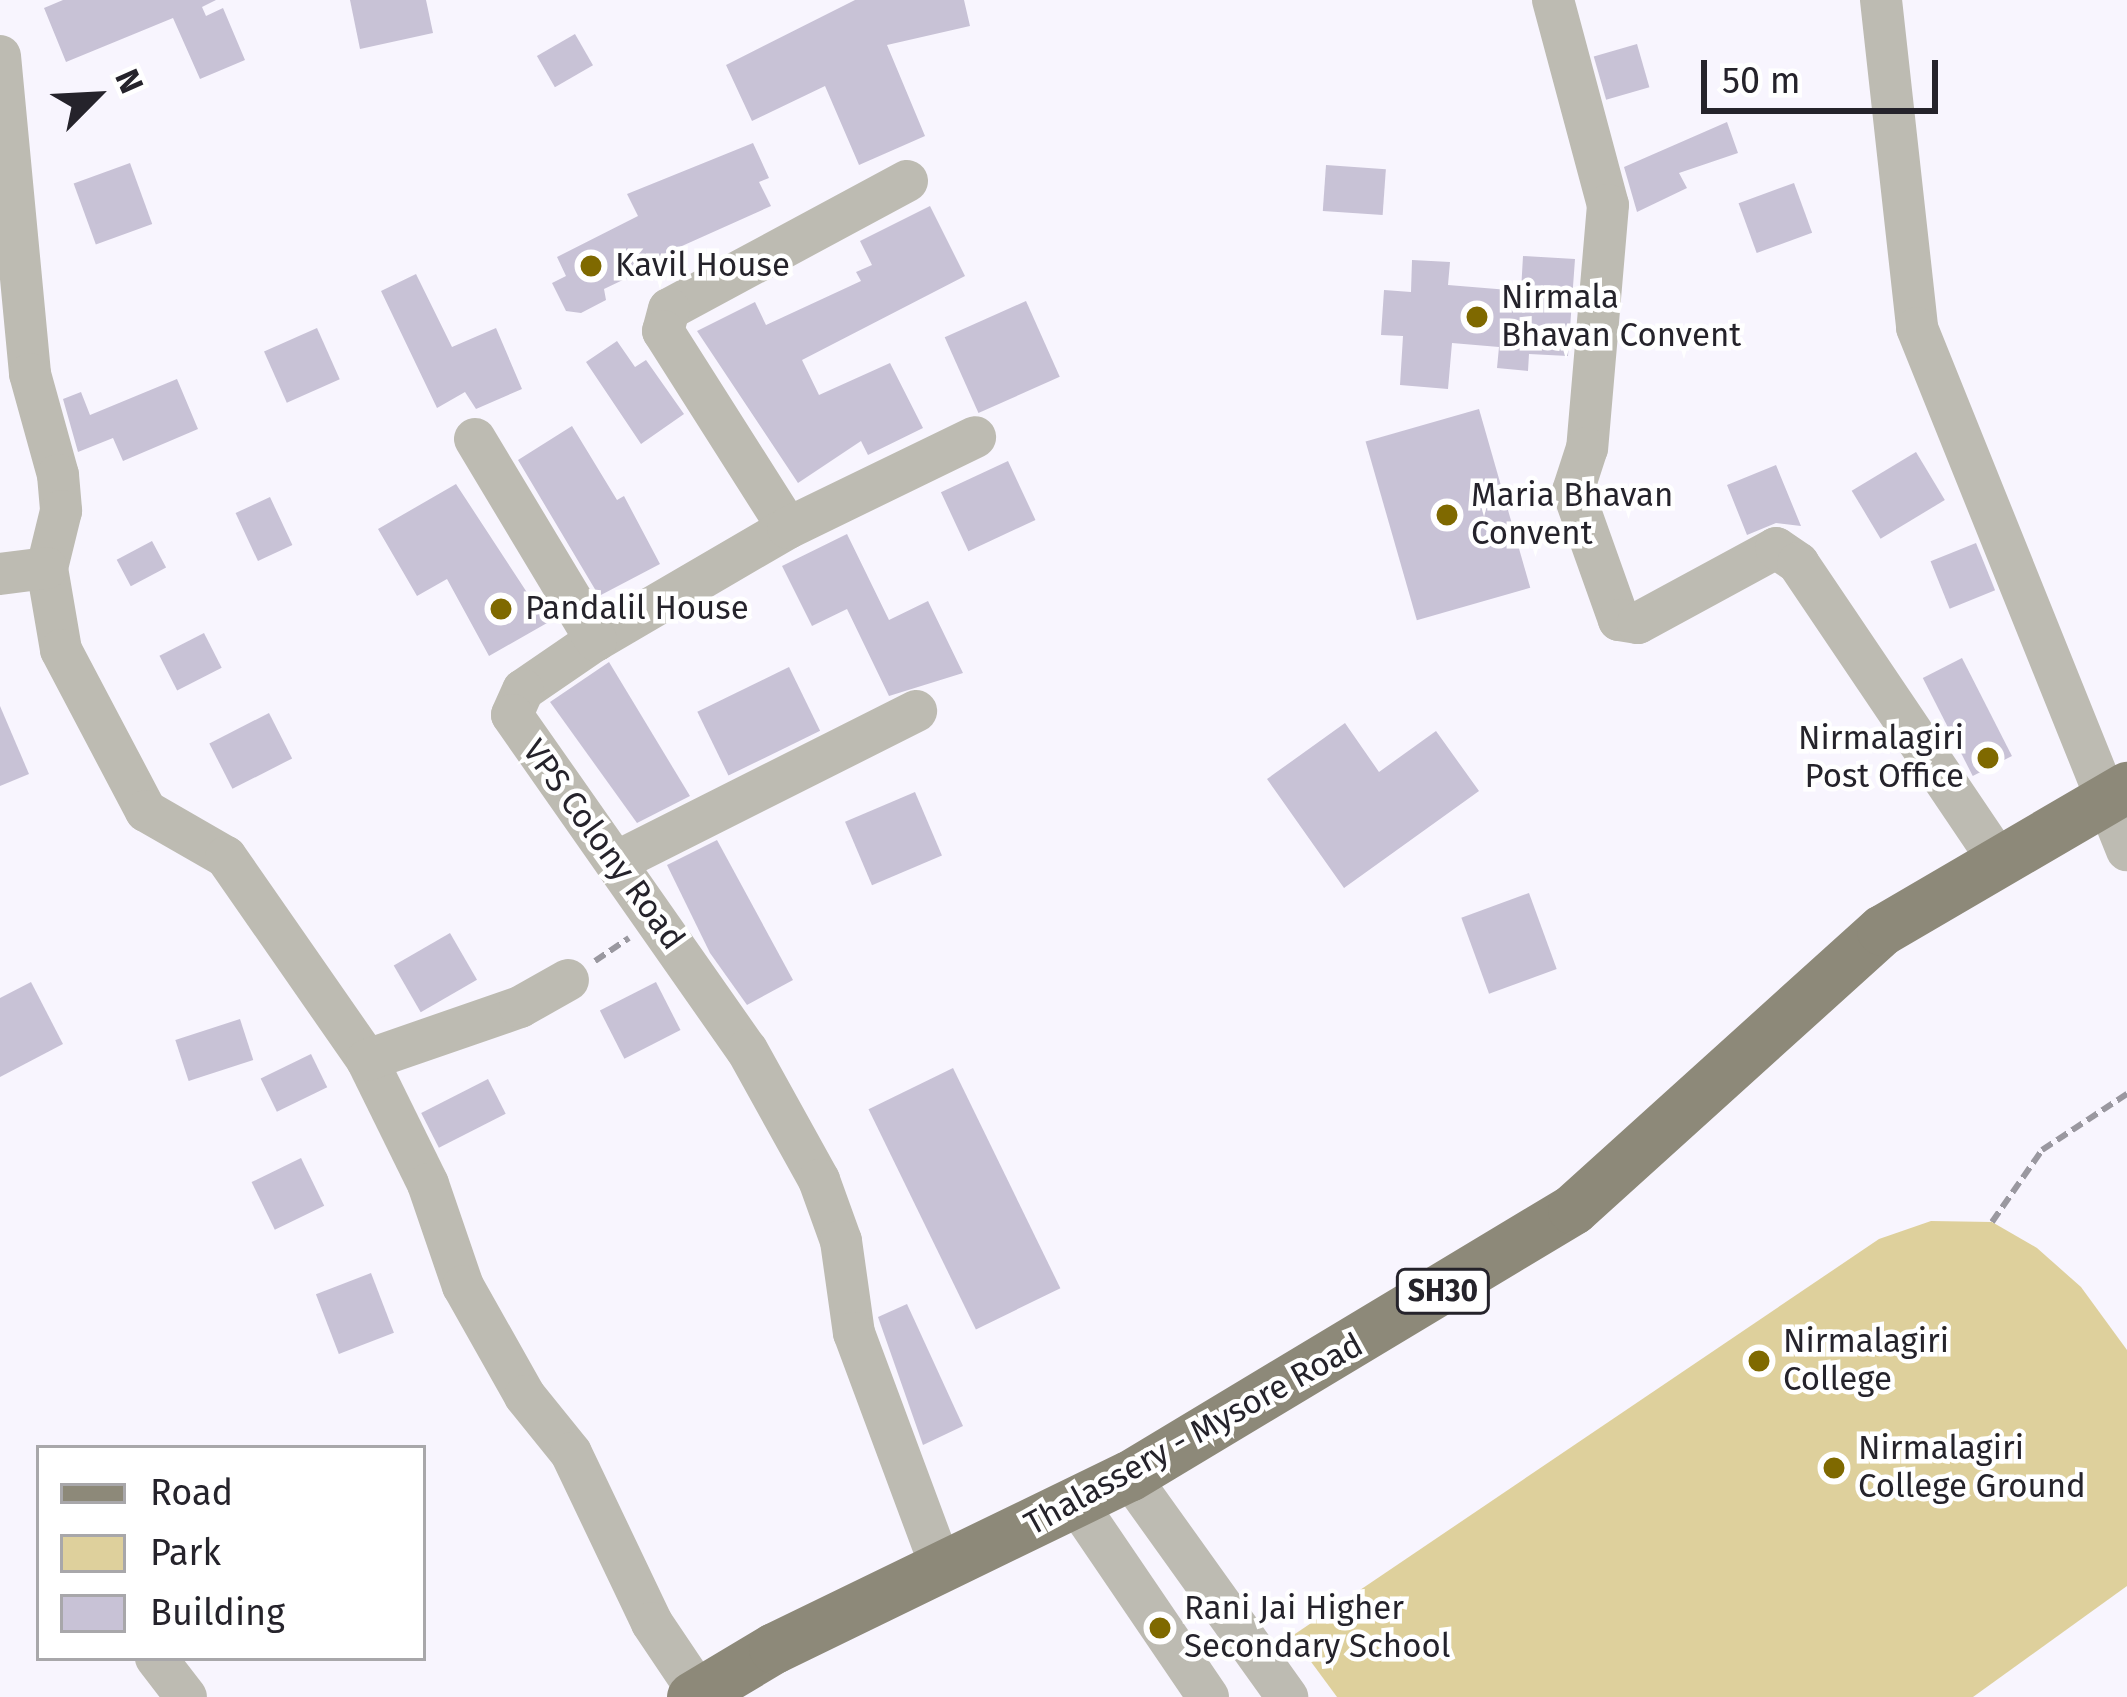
<!DOCTYPE html>
<html>
<head>
<meta charset="utf-8">
<style>
	body { margin:0 }
	#map { position:relative; width:2127px; height:1697px; overflow:hidden; background:#f8f5fe; font-family:"Fira Sans",sans-serif }
	div>[style] { position:absolute }
	[style*='--x'] { left:calc(var(--x)*1px); top:calc(var(--y)*1px); width:calc(var(--w)*1px); rotate:calc(var(--a)*1deg) }
	.green>* { inset:0; background:#ded09c }
	.building>* { inset:0; background:#c8c2d6; transform-origin:0 0 }
	.path>* { height:6px; margin-top:-3px; transform-origin:0; background:repeating-linear-gradient(90deg,#9a98a0 0 12px,transparent 0 18px) }
	.minor>* { height:42px; margin:-21px; padding:0 21px; transform-origin:21px; border-radius:21px; background:#bdbbb2 }
	.major>* { height:51px; margin:-25.5px; padding:0 25.5px; transform-origin:25.5px; border-radius:25.5px; background:#8d8979 }
	.dots>* { width:33px; height:33px; translate:-50% -50%; box-sizing:border-box; border:6px solid #fff; border-radius:50% }
	span { translate:-50% -50%; white-space:nowrap; text-align:center; line-height:1.15; -webkit-text-stroke:9px #fff; paint-order:stroke }
	.shield-label span { padding:3px 9px; background:#fff; border:3px solid; border-radius:9px; -webkit-text-stroke-width:0 }
	.shield-label { font-size:30px; color:#25232b; font-weight:700 }
	.poi-label { font-size:33px; color:#25232b }
	.left { translate:0 -50%; text-align:left }
	.right { translate:-100% -50%; text-align:right }
	.street-label { font-size:33px; color:#25232b }
	.legend { position:absolute; left:36px; top:1445px; width:390px; height:216px; box-sizing:border-box; background:#fff; border:3px solid #a8a7aa; margin:0; padding:15px 21px; list-style:none; font-size:36px; color:#25232b }
	.legend li { display:flex; align-items:center; gap:24px; height:60px }
	.legend b { width:60px; border:3px solid #a8a7aa }
	.north { position:absolute; left:36px; top:36px; width:120px; height:120px; -webkit-text-stroke:9px #fff; paint-order:stroke; rotate:66deg; font-size:33px; font-weight:700; line-height:48px; text-align:center; color:#25232b }
	.north::after { content:''; display:block; margin:auto; width:42px; height:54px; background:#25232b; clip-path:polygon(50% 0,100% 100%,50% 72%,0 100%) }
	.scale { position:absolute; left:1701px; top:60px; width:237px; height:54px; box-sizing:border-box; border:6px solid #25232b; border-top:0; padding-left:15px; font-size:36px; line-height:42px; white-space:nowrap; color:#25232b; -webkit-text-stroke:9px #fff; paint-order:stroke }
</style>
</head>
<body>
<div id="map">
	<div class="green">
		<i style="clip-path:polygon(1931px 1221px,1992px 1222px,2037px 1248px,2081px 1287px,2127px 1350px,2127px 1586px,1973px 1697px,1337px 1697px,1292px 1636px,1879px 1239px)"></i>
	</div>
	<div class="building">
		<i style="clip-path:polygon(63px 0,216px 0,202px 7px,206px 16px,223px 8px,245px 60px,200px 79px,173px 18px,66px 62px,44px 8px)"></i>
		<i style="clip-path:polygon(350px 0,426px 0,433px 33px,360px 49px)"></i>
		<i style="clip-path:polygon(855px 0,964px 0,970px 26px,887px 45px,925px 136px,859px 165px,825px 86px,752px 121px,726px 65px)"></i>
		<i style="left:575px;top:34px;width:36px;height:44px;rotate:60deg"></i>
		<i style="left:1637px;top:44px;width:45px;height:45px;rotate:74deg"></i>
		<i style="clip-path:polygon(1727px 122px,1738px 153px,1679px 173px,1687px 188px,1637px 212px,1624px 167px)"></i>
		<i style="clip-path:polygon(753px 143px,769px 178px,759px 182px,771px 206px,624px 272px,627px 278px,604px 289px,606px 300px,581px 313px,566px 311px,552px 283px,566px 276px,557px 257px,638px 216px,627px 194px)"></i>
		<i style="left:130px;top:163px;width:65px;height:60px;rotate:70deg"></i>
		<i style="left:1326px;top:165px;width:60px;height:46px;rotate:4deg"></i>
		<i style="left:1794px;top:183px;width:53px;height:59px;rotate:70deg"></i>
		<i style="clip-path:polygon(930px 206px,965px 276px,802px 360px,819px 395px,890px 363px,923px 428px,868px 455px,861px 441px,798px 483px,697px 331px,755px 302px,766px 325px,861px 281px,856px 272px,872px 265px,860px 241px)"></i>
		<i style="clip-path:polygon(1523px 256px,1575px 259px,1568px 356px,1529px 354px,1528px 371px,1497px 368px,1499px 347px,1452px 343px,1448px 389px,1400px 385px,1403px 336px,1381px 335px,1384px 290px,1411px 292px,1412px 260px,1450px 262px,1448px 285px,1521px 291px)"></i>
		<i style="clip-path:polygon(416px 274px,452px 347px,496px 328px,522px 389px,476px 409px,465px 392px,437px 408px,381px 291px)"></i>
		<i style="left:1026px;top:301px;width:83px;height:89px;rotate:66deg"></i>
		<i style="left:317px;top:328px;width:56px;height:58px;rotate:66deg"></i>
		<i style="clip-path:polygon(617px 341px,635px 367px,646px 360px,684px 414px,641px 444px,586px 362px)"></i>
		<i style="clip-path:polygon(177px 379px,198px 429px,123px 461px,113px 438px,78px 452px,63px 399px,81px 392px,90px 415px)"></i>
		<i style="left:1479px;top:409px;width:186px;height:118px;rotate:74deg"></i>
		<i style="clip-path:polygon(572px 426px,617px 500px,624px 496px,660px 564px,599px 596px,518px 460px)"></i>
		<i style="left:1916px;top:452px;width:56px;height:75px;rotate:59deg"></i>
		<i style="left:1008px;top:461px;width:65px;height:74px;rotate:65deg"></i>
		<i style="clip-path:polygon(1776px 465px,1801px 526px,1776px 523px,1747px 535px,1727px 485px)"></i>
		<i style="clip-path:polygon(456px 484px,547px 623px,489px 656px,447px 579px,417px 596px,378px 529px)"></i>
		<i style="left:270px;top:497px;width:53px;height:38px;rotate:65deg"></i>
		<i style="clip-path:polygon(847px 534px,889px 620px,928px 601px,963px 673px,889px 696px,847px 609px,812px 626px,782px 566px)"></i>
		<i style="left:152px;top:541px;width:30px;height:40px;rotate:62deg"></i>
		<i style="left:1976px;top:543px;width:51px;height:49px;rotate:68deg"></i>
		<i style="left:204px;top:633px;width:39px;height:50px;rotate:63deg"></i>
		<i style="left:1962px;top:658px;width:110px;height:44px;rotate:63deg"></i>
		<i style="clip-path:polygon(609px 662px,690px 796px,637px 823px,550px 702px)"></i>
		<i style="left:789px;top:667px;width:71px;height:102px;rotate:64deg"></i>
		<i style="clip-path:polygon(0 706px,29px 774px,0 786px)"></i>
		<i style="left:269px;top:713px;width:51px;height:67px;rotate:63deg"></i>
		<i style="clip-path:polygon(1345px 723px,1379px 772px,1436px 731px,1479px 791px,1344px 888px,1267px 779px)"></i>
		<i style="left:915px;top:792px;width:69px;height:76px;rotate:67deg"></i>
		<i style="clip-path:polygon(717px 840px,793px 980px,747px 1005px,710px 953px,667px 865px)"></i>
		<i style="left:1529px;top:893px;width:81px;height:72px;rotate:70deg"></i>
		<i style="left:450px;top:933px;width:54px;height:65px;rotate:60deg"></i>
		<i style="clip-path:polygon(31px 982px,63px 1044px,0 1077px,0 998px)"></i>
		<i style="left:656px;top:982px;width:54px;height:63px;rotate:63deg"></i>
		<i style="left:240px;top:1019px;width:43px;height:68px;rotate:72deg"></i>
		<i style="left:311px;top:1054px;width:37px;height:56px;rotate:64deg"></i>
		<i style="left:953px;top:1068px;width:245px;height:94px;rotate:64deg"></i>
		<i style="left:488px;top:1079px;width:39px;height:75px;rotate:63deg"></i>
		<i style="left:301px;top:1158px;width:53px;height:55px;rotate:64deg"></i>
		<i style="left:371px;top:1273px;width:64px;height:59px;rotate:69deg"></i>
		<i style="clip-path:polygon(907px 1304px,963px 1426px,923px 1445px,878px 1317px)"></i>
	</div>
	<div class="path">
		<i style="--x:595;--y:961;--w:41;--a:-34.1"></i>
		<i style="--x:1992;--y:1222;--w:88;--a:-55.2"></i>
		<i style="--x:2042;--y:1150;--w:102;--a:-33.4"></i>
	</div>
	<div class="minor">
		<i style="--x:1553;--y:0;--w:212;--a:75"></i>
		<i style="--x:1608;--y:205;--w:244;--a:94.9"></i>
		<i style="--x:1587;--y:448;--w:45;--a:108"></i>
		<i style="--x:1573;--y:491;--w:137;--a:70.4"></i>
		<i style="--x:1619;--y:620;--w:19;--a:9"></i>
		<i style="--x:1638;--y:623;--w:157;--a:-28.5"></i>
		<i style="--x:1776;--y:548;--w:27;--a:34"></i>
		<i style="--x:1798;--y:563;--w:354;--a:56"></i>
		<i style="--x:1881;--y:0;--w:330;--a:83.7"></i>
		<i style="--x:1917;--y:328;--w:563;--a:68.09"></i>
		<i style="--x:0;--y:56;--w:319;--a:84.6"></i>
		<i style="--x:30;--y:374;--w:105;--a:74.5"></i>
		<i style="--x:58;--y:475;--w:36;--a:85"></i>
		<i style="--x:61;--y:511;--w:59;--a:103.8"></i>
		<i style="--x:47;--y:568;--w:83;--a:80.3"></i>
		<i style="--x:61;--y:650;--w:182;--a:62.2"></i>
		<i style="--x:146;--y:811;--w:92;--a:29.9"></i>
		<i style="--x:226;--y:857;--w:247;--a:55.2"></i>
		<i style="--x:367;--y:1060;--w:138;--a:63.8"></i>
		<i style="--x:428;--y:1184;--w:108;--a:71.1"></i>
		<i style="--x:463;--y:1286;--w:126;--a:60.6"></i>
		<i style="--x:525;--y:1396;--w:73;--a:51.1"></i>
		<i style="--x:571;--y:1453;--w:188;--a:64.5"></i>
		<i style="--x:652;--y:1623;--w:84;--a:56.1"></i>
		<i style="--x:907;--y:181;--w:270;--a:151.7"></i>
		<i style="--x:669;--y:309;--w:23;--a:105"></i>
		<i style="--x:663;--y:331;--w:233;--a:57.6"></i>
		<i style="--x:788;--y:528;--w:222;--a:149.7"></i>
		<i style="--x:596;--y:640;--w:88;--a:145.6"></i>
		<i style="--x:523;--y:690;--w:27;--a:114"></i>
		<i style="--x:512;--y:715;--w:409;--a:55"></i>
		<i style="--x:747;--y:1050;--w:149;--a:61"></i>
		<i style="--x:819;--y:1180;--w:65;--a:70.2"></i>
		<i style="--x:841;--y:1241;--w:93;--a:82"></i>
		<i style="--x:854;--y:1333;--w:253;--a:69.6"></i>
		<i style="--x:475;--y:439;--w:235;--a:59"></i>
		<i style="--x:788;--y:528;--w:208;--a:-25.9"></i>
		<i style="--x:0;--y:574;--w:47;--a:-7.3"></i>
		<i style="--x:616;--y:862;--w:336;--a:-26.7"></i>
		<i style="--x:367;--y:1060;--w:162;--a:-19.1"></i>
		<i style="--x:520;--y:1007;--w:55;--a:-29.4"></i>
		<i style="--x:1129;--y:1476;--w:272;--a:54.4"></i>
		<i style="--x:1077;--y:1504;--w:233;--a:55.8"></i>
		<i style="--x:156;--y:1658;--w:49;--a:52.4"></i>
	</div>
	<div class="major">
		<i style="--x:692;--y:1697;--w:96;--a:-30.9"></i>
		<i style="--x:774;--y:1648;--w:394;--a:-25.9"></i>
		<i style="--x:1129;--y:1476;--w:518;--a:-31.02"></i>
		<i style="--x:1573;--y:1209;--w:416;--a:-42.1"></i>
		<i style="--x:1882;--y:930;--w:284;--a:-30.3"></i>
	</div>
	<div class="dots">
		<i style="left:591px;top:266px;background:#7f6900"></i>
		<i style="left:1477px;top:317px;background:#7f6900"></i>
		<i style="left:1447px;top:515px;background:#7f6900"></i>
		<i style="left:501px;top:609px;background:#7f6900"></i>
		<i style="left:1988px;top:758px;background:#7f6900"></i>
		<i style="left:1759px;top:1361px;background:#7f6900"></i>
		<i style="left:1834px;top:1468px;background:#7f6900"></i>
		<i style="left:1160px;top:1628px;background:#7f6900"></i>
	</div>
	<div class="shield-label">
		<span style="left:1443px;top:1291px">SH30</span>
	</div>
	<div class="poi-label">
		<span class="left" style="left:615px;top:266px">Kavil House</span>
		<span class="left" style="left:1501px;top:317px">Nirmala<br>Bhavan Convent</span>
		<span class="left" style="left:1471px;top:515px">Maria Bhavan<br>Convent</span>
		<span class="left" style="left:525px;top:609px">Pandalil House</span>
		<span class="right" style="left:1964px;top:758px">Nirmalagiri<br>Post Office</span>
		<span class="left" style="left:1783px;top:1361px">Nirmalagiri<br>College</span>
		<span class="left" style="left:1858px;top:1468px">Nirmalagiri<br>College Ground</span>
		<span class="left" style="left:1184px;top:1628px">Rani Jai Higher<br>Secondary School</span>
	</div>
	<div class="street-label">
		<span style="left:603px;top:845px;rotate:54deg">VPS Colony Road</span>
		<span style="left:1194px;top:1435px;rotate:-29deg">Thalassery - Mysore Road</span>
	</div>
	<ul class="legend">
	<li><b style="height:15px;background:#8d8979"></b>Road</li>
	<li><b style="height:33px;background:#ded09c"></b>Park</li>
	<li><b style="height:33px;background:#c8c2d6"></b>Building</li>
	</ul>
	<div class="north">N</div>
	<div class="scale">50 m</div>
</div>
</body>
</html>
